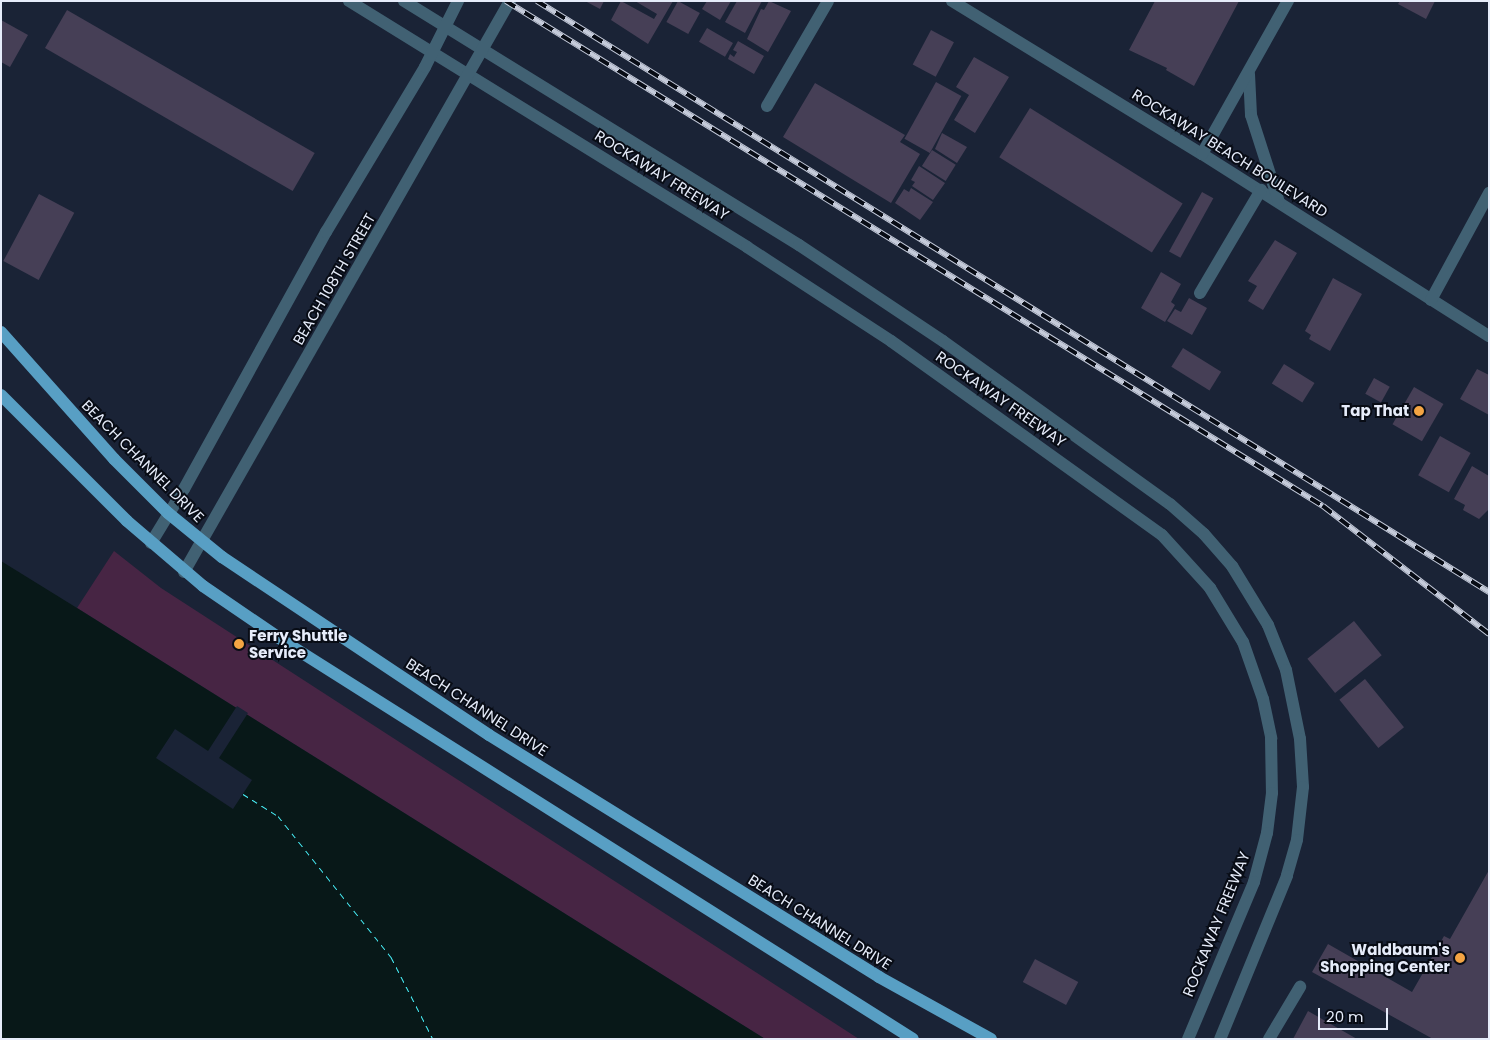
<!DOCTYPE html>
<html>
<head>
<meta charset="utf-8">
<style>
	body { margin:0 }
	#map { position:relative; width:1490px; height:1040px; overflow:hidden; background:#1a2336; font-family:Poppins,sans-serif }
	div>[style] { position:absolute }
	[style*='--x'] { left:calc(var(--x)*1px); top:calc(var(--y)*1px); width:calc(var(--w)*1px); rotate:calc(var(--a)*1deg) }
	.green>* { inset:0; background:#472544 }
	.water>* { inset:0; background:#081818 }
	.pier>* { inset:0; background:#1a2336 }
	.ferry>* { height:1px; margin-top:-0.5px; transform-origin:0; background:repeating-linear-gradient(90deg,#48f3fc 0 6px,transparent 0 11px) }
	.building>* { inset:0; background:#463f56; transform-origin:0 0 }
	.minor>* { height:12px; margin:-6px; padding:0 6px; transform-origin:6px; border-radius:6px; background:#416173 }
	.major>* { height:12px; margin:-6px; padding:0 6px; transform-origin:6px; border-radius:6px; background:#589fc4 }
	.rail>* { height:5.5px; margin-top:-2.75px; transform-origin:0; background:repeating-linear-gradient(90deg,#080c15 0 11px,#c5cbda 0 22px); box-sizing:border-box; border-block:1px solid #c5cbda }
	.dots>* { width:14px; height:14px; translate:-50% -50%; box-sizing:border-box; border:2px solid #080c15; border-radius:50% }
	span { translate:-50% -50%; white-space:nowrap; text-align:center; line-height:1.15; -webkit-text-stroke:4px #080c15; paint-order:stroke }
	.street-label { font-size:15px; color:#e6ecfa }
	.poi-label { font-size:15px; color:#e6ecfa; font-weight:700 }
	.right { translate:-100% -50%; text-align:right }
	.left { translate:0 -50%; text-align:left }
	.frame { position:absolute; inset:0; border:2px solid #e6ecfa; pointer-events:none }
	.scale { position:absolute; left:1318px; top:1008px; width:70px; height:22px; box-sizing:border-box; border:2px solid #e6ecfa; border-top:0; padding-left:6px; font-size:15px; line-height:18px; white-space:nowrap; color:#e6ecfa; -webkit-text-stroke:4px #080c15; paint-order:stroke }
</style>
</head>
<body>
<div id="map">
	<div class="green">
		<i style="clip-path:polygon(114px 551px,161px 588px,859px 1039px,765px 1039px,77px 608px)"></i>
	</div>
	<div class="water">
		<i style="clip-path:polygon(1px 561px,77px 608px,765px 1039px,1px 1039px)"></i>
	</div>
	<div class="pier">
		<i style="clip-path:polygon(237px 706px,248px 713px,219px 758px,252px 780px,233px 809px,156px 758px,175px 729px,208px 751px)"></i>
	</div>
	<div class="ferry">
		<i style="--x:243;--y:794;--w:41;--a:32.2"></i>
		<i style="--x:278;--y:816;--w:181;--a:51.3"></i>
		<i style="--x:391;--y:957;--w:92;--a:62.9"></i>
	</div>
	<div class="building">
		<i style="clip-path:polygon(585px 1px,604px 1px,600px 9px)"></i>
		<i style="clip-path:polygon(621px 1px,654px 19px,657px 14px,635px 1px,673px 1px,648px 44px,611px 20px)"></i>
		<i style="left:678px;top:1px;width:25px;height:24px;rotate:29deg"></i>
		<i style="clip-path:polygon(707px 1px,731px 1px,720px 20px,702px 9px)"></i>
		<i style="clip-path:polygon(737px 1px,762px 1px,745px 33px,725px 22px)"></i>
		<i style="clip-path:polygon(769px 1px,791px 11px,768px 52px,747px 39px,761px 9px,764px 10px)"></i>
		<i style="clip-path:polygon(1155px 1px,1239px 1px,1194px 86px,1166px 70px,1167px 68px,1129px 50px)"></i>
		<i style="clip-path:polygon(1400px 1px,1435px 1px,1426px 19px,1398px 4px)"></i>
		<i style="left:67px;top:10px;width:286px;height:44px;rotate:30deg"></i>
		<i style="clip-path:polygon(1px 20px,28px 35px,10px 67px,1px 62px)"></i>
		<i style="left:707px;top:28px;width:30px;height:16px;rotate:30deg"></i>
		<i style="left:931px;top:30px;width:26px;height:39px;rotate:28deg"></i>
		<i style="clip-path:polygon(738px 41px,764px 56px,754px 74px,728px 59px,730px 54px,734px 57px,737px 52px,733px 50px)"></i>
		<i style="clip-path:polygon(974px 57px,1009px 77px,975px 133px,954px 120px,969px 95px,956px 87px)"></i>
		<i style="left:936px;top:82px;width:29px;height:65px;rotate:29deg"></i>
		<i style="clip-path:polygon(815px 83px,905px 135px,900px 142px,920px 154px,891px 203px,783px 137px)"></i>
		<i style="left:1030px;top:108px;width:180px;height:58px;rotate:32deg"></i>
		<i style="clip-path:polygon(942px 133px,967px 147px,957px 163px,935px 149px)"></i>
		<i style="left:932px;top:150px;width:28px;height:19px;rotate:32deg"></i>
		<i style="clip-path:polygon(919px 166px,945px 183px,933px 200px,912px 186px,915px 182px,911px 180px)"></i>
		<i style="clip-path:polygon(911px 188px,933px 202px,920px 220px,895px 203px,904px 189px,909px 192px)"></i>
		<i style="left:1202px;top:192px;width:13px;height:68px;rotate:29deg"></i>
		<i style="left:39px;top:194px;width:40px;height:76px;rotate:28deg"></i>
		<i style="clip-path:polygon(1275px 240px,1297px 253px,1263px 310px,1248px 301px,1257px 286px,1248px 281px)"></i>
		<i style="clip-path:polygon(1161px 272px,1181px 284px,1171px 302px,1175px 305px,1165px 322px,1141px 308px)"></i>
		<i style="clip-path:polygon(1333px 278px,1362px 294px,1330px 351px,1309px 339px,1311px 335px,1305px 331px)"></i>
		<i style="clip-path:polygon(1189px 298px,1207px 308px,1192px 335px,1167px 321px,1175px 309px,1181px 312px)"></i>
		<i style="left:1183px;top:348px;width:45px;height:22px;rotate:32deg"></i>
		<i style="left:1284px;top:364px;width:36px;height:23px;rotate:32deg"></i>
		<i style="clip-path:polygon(1477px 369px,1489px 375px,1489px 415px,1460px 399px)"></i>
		<i style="left:1374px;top:378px;width:18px;height:18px;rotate:29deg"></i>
		<i style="left:1414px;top:387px;width:34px;height:43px;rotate:30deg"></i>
		<i style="left:1440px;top:436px;width:35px;height:45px;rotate:29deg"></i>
		<i style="clip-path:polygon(1472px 466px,1489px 476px,1489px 509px,1479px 519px,1463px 510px,1465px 505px,1454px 499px)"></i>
		<i style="left:1354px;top:621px;width:44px;height:60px;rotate:51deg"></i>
		<i style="left:1365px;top:679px;width:62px;height:33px;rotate:51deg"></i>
		<i style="clip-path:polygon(1489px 870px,1489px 1039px,1433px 1039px,1312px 972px,1328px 944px,1412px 992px,1444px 936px,1450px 939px)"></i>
		<i style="left:1035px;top:959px;width:49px;height:26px;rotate:28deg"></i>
		<i style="clip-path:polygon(1308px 1011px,1357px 1039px,1293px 1039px)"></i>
	</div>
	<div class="minor">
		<i style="--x:349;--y:1;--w:468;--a:31.7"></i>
		<i style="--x:747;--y:247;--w:172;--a:33.1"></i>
		<i style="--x:891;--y:341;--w:333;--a:35.6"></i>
		<i style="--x:1162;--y:535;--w:72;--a:47.8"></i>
		<i style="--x:1210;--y:588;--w:63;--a:58.6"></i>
		<i style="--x:1243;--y:642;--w:60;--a:70.7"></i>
		<i style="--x:1263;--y:699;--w:40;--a:78"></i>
		<i style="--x:1271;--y:738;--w:55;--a:89"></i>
		<i style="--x:1272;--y:793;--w:40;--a:97.1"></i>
		<i style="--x:1267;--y:833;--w:51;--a:104.9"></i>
		<i style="--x:1254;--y:882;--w:170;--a:112.8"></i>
		<i style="--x:404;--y:1;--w:464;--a:31.7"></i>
		<i style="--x:799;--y:245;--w:173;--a:33.7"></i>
		<i style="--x:943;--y:341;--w:279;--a:35.7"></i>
		<i style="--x:1170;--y:504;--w:45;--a:41.4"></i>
		<i style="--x:1204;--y:534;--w:43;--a:48.8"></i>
		<i style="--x:1232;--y:566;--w:69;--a:58.6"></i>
		<i style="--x:1268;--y:625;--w:48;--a:68.2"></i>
		<i style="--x:1286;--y:670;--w:70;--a:78.5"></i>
		<i style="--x:1300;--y:739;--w:48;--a:86.4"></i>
		<i style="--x:1303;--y:787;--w:53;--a:96.5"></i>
		<i style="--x:1297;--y:840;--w:37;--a:106"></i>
		<i style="--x:1287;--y:876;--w:176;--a:112.3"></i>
		<i style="--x:952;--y:1;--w:293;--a:31.5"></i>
		<i style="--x:1202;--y:154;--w:340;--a:32.4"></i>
		<i style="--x:1249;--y:74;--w:41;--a:87.2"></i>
		<i style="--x:1251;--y:115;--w:91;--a:72.2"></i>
		<i style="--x:767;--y:106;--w:121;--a:-59.8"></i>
		<i style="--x:1202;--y:154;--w:176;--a:-60.7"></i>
		<i style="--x:1200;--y:293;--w:120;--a:-59.4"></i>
		<i style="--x:1431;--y:300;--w:122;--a:-61.5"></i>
		<i style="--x:151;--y:543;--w:63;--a:-58.6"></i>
		<i style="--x:184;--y:489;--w:294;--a:-61.1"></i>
		<i style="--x:326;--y:232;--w:192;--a:-59"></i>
		<i style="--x:425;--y:67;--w:74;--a:-63.4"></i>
		<i style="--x:184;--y:572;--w:658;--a:-60.28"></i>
		<i style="--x:1269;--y:1039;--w:61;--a:-59.2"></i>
	</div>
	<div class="major">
		<i style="--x:1;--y:332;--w:170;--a:48.3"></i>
		<i style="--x:114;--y:459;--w:76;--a:45"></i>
		<i style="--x:168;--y:513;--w:70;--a:39.2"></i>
		<i style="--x:222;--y:557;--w:321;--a:33.7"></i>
		<i style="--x:489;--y:735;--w:459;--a:31.8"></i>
		<i style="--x:879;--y:977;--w:128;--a:29"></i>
		<i style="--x:1;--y:395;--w:178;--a:45"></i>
		<i style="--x:127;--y:521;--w:100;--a:40.5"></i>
		<i style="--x:203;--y:586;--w:103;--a:34.3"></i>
		<i style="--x:288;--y:644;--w:739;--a:32.29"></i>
	</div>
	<div class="rail">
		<i style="--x:506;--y:1;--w:960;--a:31.72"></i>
		<i style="--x:1323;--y:506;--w:210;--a:37.6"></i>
		<i style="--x:537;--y:1;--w:1121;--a:31.83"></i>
	</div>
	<div class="dots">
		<i style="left:1419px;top:411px;background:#f3a443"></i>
		<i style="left:239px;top:644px;background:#f3a443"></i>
		<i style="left:1460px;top:958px;background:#f3a443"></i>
	</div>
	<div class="street-label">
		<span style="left:1230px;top:153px;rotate:32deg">ROCKAWAY BEACH BOULEVARD</span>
		<span style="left:662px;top:175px;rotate:32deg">ROCKAWAY FREEWAY</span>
		<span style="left:334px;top:279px;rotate:-60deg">BEACH 108TH STREET</span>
		<span style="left:1001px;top:399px;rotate:35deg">ROCKAWAY FREEWAY</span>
		<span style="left:143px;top:461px;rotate:45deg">BEACH CHANNEL DRIVE</span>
		<span style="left:477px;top:707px;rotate:33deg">BEACH CHANNEL DRIVE</span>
		<span style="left:820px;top:922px;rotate:32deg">BEACH CHANNEL DRIVE</span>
		<span style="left:1216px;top:924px;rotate:-68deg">ROCKAWAY FREEWAY</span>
	</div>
	<div class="poi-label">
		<span class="right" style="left:1409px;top:411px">Tap That</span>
		<span class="left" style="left:249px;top:644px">Ferry Shuttle<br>Service</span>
		<span class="right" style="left:1450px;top:958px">Waldbaum's<br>Shopping Center</span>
	</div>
	<div class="frame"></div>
	<div class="scale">20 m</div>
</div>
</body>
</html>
